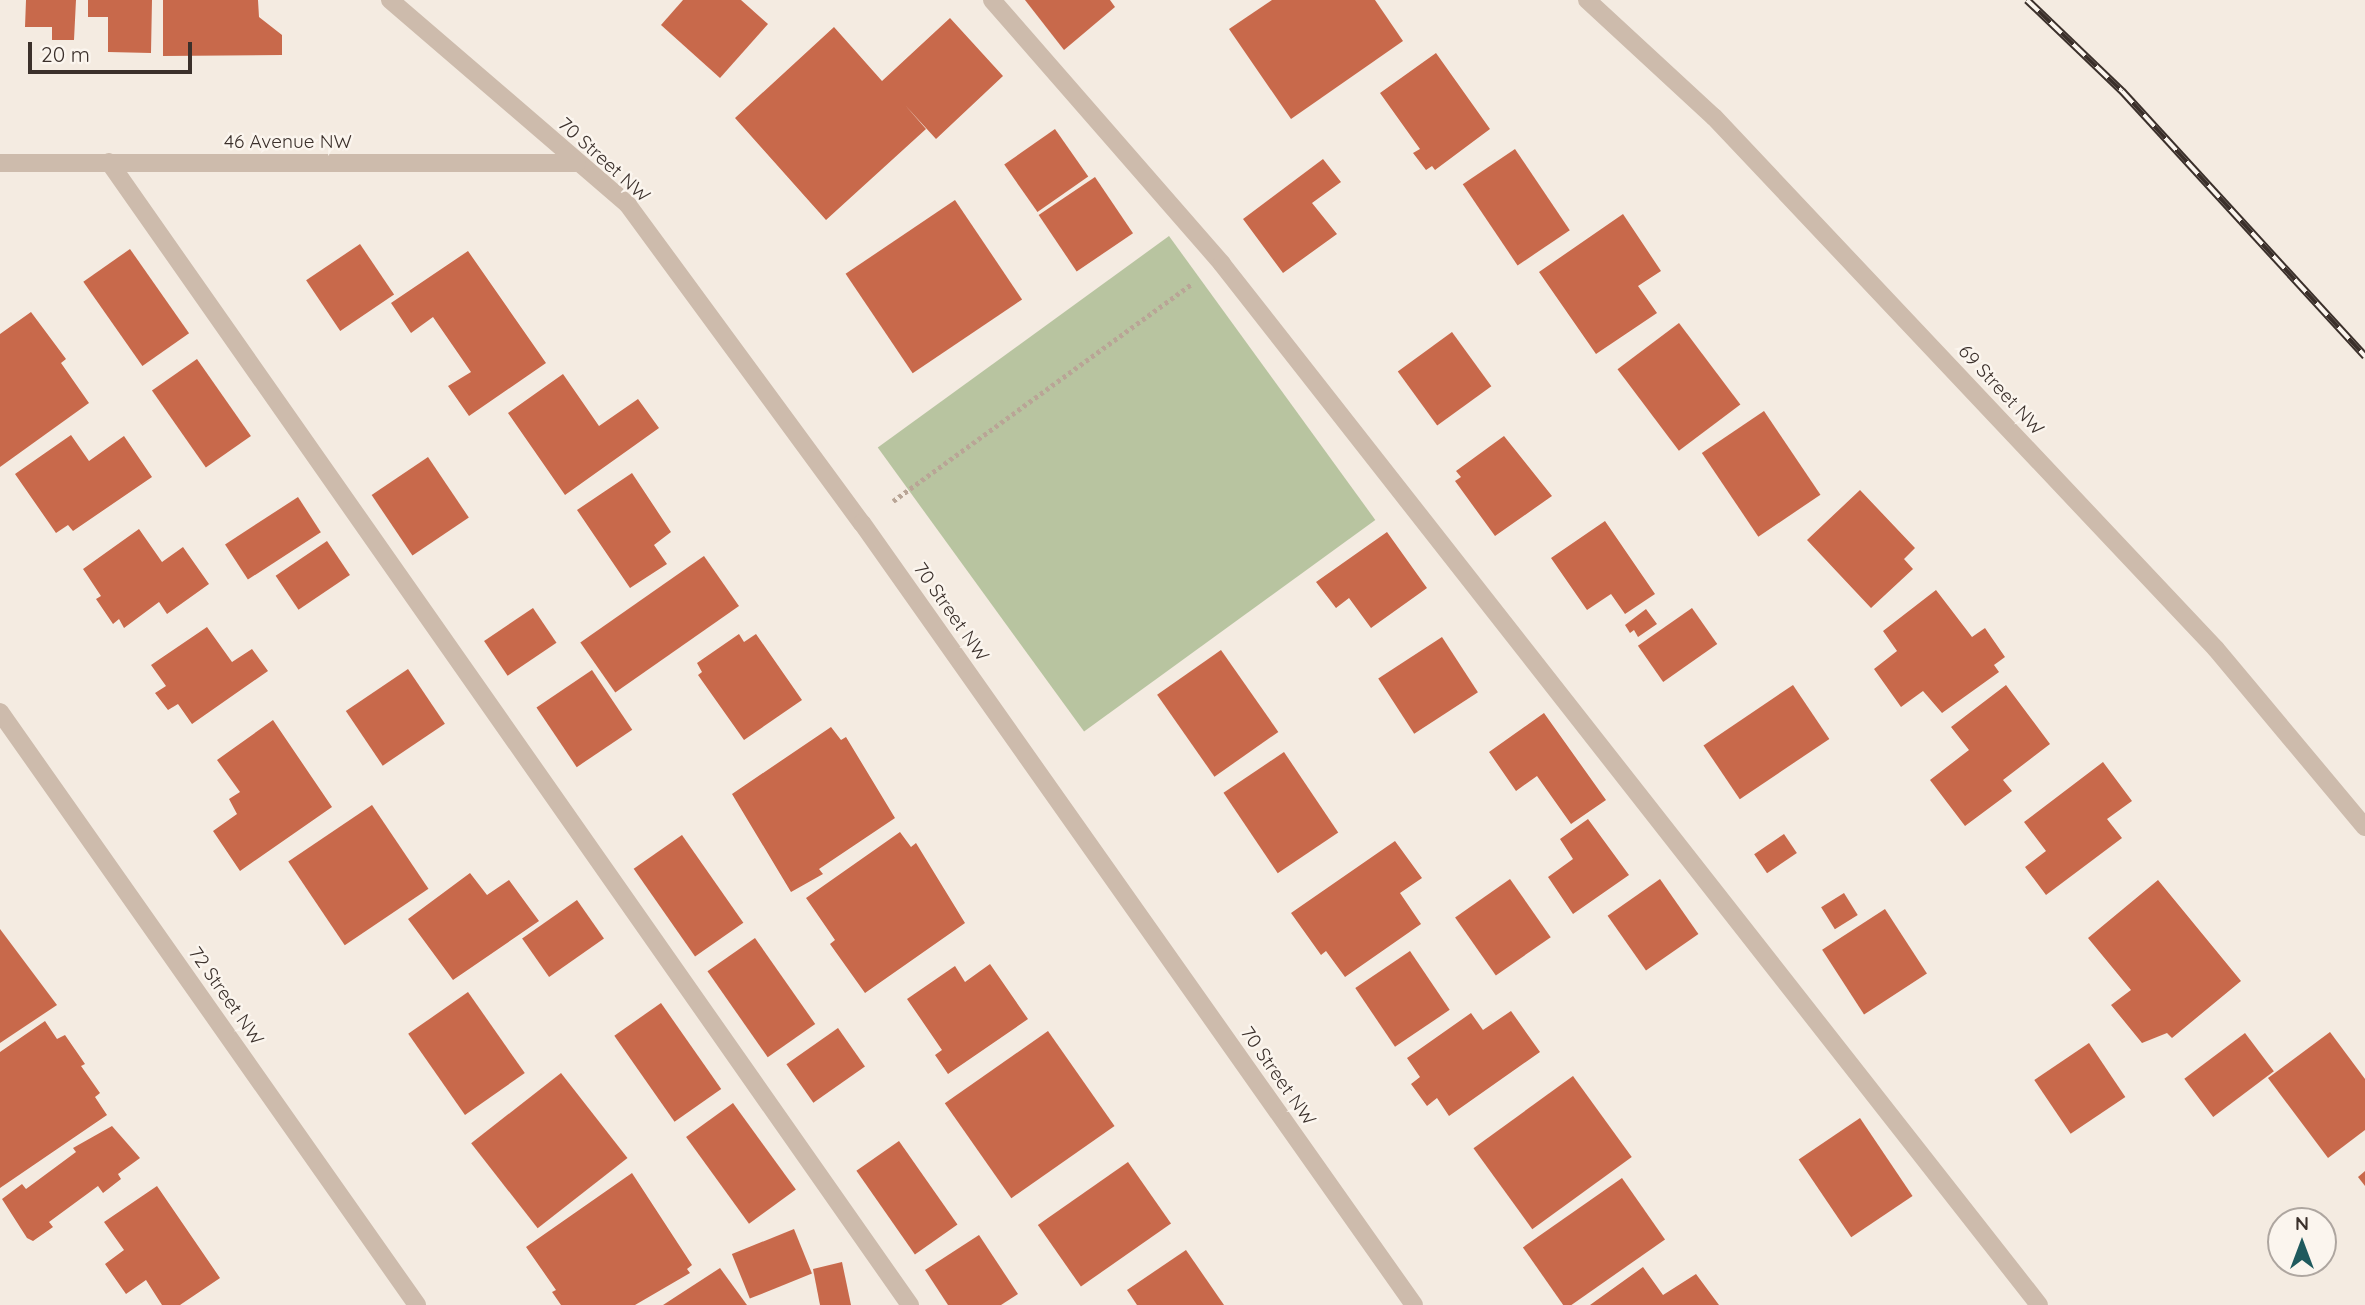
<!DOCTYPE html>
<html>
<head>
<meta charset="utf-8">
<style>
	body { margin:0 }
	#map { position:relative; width:2365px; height:1305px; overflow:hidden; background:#f4ebe1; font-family:Quicksand,sans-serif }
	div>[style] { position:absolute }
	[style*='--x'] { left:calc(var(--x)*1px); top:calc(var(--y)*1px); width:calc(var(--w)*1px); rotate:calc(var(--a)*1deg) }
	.green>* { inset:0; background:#b8c4a0; transform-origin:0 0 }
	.building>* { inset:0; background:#c8694b; transform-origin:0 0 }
	.path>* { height:4.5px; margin-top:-2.25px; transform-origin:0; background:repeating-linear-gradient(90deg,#b9a596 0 3.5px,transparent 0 7px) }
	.minor>* { height:18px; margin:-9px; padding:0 9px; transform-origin:9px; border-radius:9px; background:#cdbbac }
	.rail>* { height:8px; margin-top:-4px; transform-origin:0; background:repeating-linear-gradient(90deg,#fbf5ee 0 16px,#3b302b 0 32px); box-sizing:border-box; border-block:2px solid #3b302b }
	span { translate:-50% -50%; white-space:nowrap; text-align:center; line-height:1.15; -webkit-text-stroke:5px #fbf5ee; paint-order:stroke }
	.street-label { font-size:19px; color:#3b302b }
	.north { position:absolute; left:2267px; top:1207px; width:70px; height:70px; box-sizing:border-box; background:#fbf5ee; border:2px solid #aea6a0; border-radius:50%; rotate:0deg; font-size:19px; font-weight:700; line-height:28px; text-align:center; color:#3b302b }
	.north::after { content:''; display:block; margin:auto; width:24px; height:32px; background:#1f5a5e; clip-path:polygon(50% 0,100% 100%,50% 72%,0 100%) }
	.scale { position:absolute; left:28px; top:42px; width:164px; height:32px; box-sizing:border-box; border:4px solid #3b302b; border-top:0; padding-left:9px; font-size:21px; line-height:24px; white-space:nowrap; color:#3b302b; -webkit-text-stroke:5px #fbf5ee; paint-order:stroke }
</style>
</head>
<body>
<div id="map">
	<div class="green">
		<i style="left:1169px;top:236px;width:351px;height:360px;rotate:54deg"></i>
	</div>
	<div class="building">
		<i style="clip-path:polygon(26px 0,76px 0,74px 40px,52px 40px,52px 27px,25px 27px)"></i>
		<i style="clip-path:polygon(88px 0,152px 0,151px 53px,108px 52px,108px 17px,88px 17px)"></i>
		<i style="clip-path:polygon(163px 0,258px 0,259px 17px,282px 35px,282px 55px,163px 56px)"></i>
		<i style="clip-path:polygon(683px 0,741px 0,768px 24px,720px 78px,661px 25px)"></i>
		<i style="clip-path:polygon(1025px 0,1110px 0,1115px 7px,1064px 50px)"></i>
		<i style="clip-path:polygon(1272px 0,1375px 0,1403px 41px,1291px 119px,1229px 29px)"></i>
		<i style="clip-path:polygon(950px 18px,1003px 76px,936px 139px,905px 105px,926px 129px,826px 220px,735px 118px,834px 27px,882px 81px)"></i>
		<i style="clip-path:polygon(1436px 53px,1490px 129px,1435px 170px,1432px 166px,1426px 170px,1413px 153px,1420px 149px,1380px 93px)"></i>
		<i style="left:1055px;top:129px;width:58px;height:62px;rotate:55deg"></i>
		<i style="left:1515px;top:149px;width:98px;height:63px;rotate:56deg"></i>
		<i style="clip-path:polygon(1323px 159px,1341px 182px,1312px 203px,1337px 234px,1283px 273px,1243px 219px)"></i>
		<i style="left:1095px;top:177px;width:68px;height:68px;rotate:56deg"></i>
		<i style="left:955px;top:200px;width:120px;height:132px;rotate:56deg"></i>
		<i style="clip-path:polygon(1623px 214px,1661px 271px,1638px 286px,1657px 313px,1596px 354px,1539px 272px)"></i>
		<i style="left:360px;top:244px;width:61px;height:65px;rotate:56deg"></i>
		<i style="left:130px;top:249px;width:103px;height:57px;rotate:55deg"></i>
		<i style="clip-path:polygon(468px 251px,546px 363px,469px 416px,448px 386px,471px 372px,433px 317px,411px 333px,391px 303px)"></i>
		<i style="clip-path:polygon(31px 312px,66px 359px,61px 363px,89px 403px,0 467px,0 334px)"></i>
		<i style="left:1679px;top:323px;width:102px;height:77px;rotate:53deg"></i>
		<i style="left:1452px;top:332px;width:67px;height:67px;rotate:54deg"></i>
		<i style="left:197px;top:359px;width:94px;height:55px;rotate:55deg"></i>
		<i style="clip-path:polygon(563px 374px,599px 426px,638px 399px,659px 428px,565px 495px,508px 413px)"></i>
		<i style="left:1764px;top:411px;width:101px;height:75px;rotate:56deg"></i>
		<i style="clip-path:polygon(71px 435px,89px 461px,124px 436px,152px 477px,73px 531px,68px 525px,56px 533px,15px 474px)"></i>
		<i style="clip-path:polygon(1504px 436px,1552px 496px,1495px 536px,1455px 481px,1461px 477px,1456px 471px)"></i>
		<i style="left:428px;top:457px;width:73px;height:68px;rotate:56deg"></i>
		<i style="clip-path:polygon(632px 473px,671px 532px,654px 545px,667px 564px,630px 588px,577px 510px)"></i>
		<i style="clip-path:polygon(1860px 490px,1915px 548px,1904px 559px,1913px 569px,1871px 608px,1807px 540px)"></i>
		<i style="left:298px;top:497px;width:42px;height:87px;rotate:57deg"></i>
		<i style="clip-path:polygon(1605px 521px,1655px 594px,1625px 614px,1611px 594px,1587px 610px,1551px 558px)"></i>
		<i style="clip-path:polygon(139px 529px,162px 562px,183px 547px,209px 584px,167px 614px,159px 602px,124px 628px,119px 619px,113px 624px,96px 599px,101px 596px,83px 569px)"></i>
		<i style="clip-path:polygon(1387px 532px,1427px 588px,1371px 628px,1349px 598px,1336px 608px,1316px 582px)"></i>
		<i style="left:327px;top:541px;width:41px;height:62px;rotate:56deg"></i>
		<i style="left:704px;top:556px;width:61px;height:151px;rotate:55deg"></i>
		<i style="clip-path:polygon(1936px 590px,1972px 637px,1985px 628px,2005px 657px,1994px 665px,1999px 672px,1942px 713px,1923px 691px,1901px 707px,1874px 669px,1897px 651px,1883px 631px)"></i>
		<i style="left:533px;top:608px;width:42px;height:59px;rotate:56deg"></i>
		<i style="left:1692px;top:608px;width:44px;height:66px;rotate:55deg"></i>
		<i style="clip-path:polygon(1646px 609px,1657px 624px,1638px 637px,1634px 630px,1630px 633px,1625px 625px)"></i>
		<i style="clip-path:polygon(207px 627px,232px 662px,252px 649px,268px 671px,192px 724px,178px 704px,168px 710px,155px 693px,166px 686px,151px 665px)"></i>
		<i style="clip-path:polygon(739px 634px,744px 642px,756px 634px,802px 700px,744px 740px,698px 675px,702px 672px,697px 663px)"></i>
		<i style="left:1442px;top:637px;width:66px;height:76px;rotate:57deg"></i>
		<i style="left:1221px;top:650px;width:100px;height:78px;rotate:55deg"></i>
		<i style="left:408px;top:669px;width:66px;height:75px;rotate:56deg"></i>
		<i style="left:592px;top:670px;width:72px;height:67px;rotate:56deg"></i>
		<i style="left:1793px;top:685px;width:65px;height:108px;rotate:56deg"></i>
		<i style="clip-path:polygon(2006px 685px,2050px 744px,2003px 780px,2012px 791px,1965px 826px,1930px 780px,1969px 750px,1951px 727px)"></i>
		<i style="clip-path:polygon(1544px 713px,1606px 800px,1571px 824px,1537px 776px,1516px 791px,1489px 752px)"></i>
		<i style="clip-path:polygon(273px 720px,332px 807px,240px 871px,213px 831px,237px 814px,229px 799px,240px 792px,217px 760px)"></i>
		<i style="clip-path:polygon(831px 727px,841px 740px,846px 737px,895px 818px,819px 869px,823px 874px,791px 892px,732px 794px)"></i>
		<i style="left:1284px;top:752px;width:97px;height:73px;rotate:56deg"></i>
		<i style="clip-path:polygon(2103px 762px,2132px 801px,2107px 819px,2122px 838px,2046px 895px,2025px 867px,2046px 851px,2024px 822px)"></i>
		<i style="left:372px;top:805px;width:101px;height:101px;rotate:56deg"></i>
		<i style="clip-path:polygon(1588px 819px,1629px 875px,1573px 914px,1548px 877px,1573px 859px,1560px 839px)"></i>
		<i style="clip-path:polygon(900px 832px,911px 847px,916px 843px,965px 923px,865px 993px,830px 944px,835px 940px,806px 898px)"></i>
		<i style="left:1784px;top:834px;width:23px;height:36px;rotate:56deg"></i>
		<i style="left:682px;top:835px;width:107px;height:59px;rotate:55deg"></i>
		<i style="clip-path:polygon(1395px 841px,1422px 878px,1400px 893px,1421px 924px,1345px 977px,1326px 951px,1321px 955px,1291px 913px)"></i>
		<i style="clip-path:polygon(470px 873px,487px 895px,509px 880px,539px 921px,453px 980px,408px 919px)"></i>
		<i style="left:1510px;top:879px;width:71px;height:67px;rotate:55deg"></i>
		<i style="left:1660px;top:879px;width:67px;height:64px;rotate:55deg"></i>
		<i style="clip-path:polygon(2158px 880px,2241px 981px,2172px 1038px,2167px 1033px,2142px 1043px,2111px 1005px,2131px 990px,2088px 938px)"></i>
		<i style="left:1844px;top:893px;width:26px;height:27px;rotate:58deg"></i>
		<i style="left:577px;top:900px;width:47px;height:67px;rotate:55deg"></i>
		<i style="left:1885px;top:909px;width:77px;height:75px;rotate:57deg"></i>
		<i style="clip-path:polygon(0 929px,57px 1005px,0 1043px)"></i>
		<i style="left:755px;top:938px;width:105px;height:58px;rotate:55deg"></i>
		<i style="left:1410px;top:951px;width:71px;height:66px;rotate:56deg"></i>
		<i style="clip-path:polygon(990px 964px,1028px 1019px,948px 1074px,935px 1055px,942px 1050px,907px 999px,955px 966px,965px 982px)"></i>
		<i style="left:468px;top:992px;width:99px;height:73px;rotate:55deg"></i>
		<i style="left:661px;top:1003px;width:105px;height:57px;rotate:55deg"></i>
		<i style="clip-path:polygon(1511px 1011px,1540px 1052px,1449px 1116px,1437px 1098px,1427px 1106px,1411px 1084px,1420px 1077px,1407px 1058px,1471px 1013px,1483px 1030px)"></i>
		<i style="clip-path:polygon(45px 1021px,57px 1039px,65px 1035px,85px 1064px,81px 1066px,100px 1093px,95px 1097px,107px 1115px,0 1188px,0 1052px)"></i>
		<i style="left:838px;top:1028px;width:47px;height:63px;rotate:55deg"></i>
		<i style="left:1048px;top:1031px;width:116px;height:126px;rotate:55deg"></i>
		<i style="clip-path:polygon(2330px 1032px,2365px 1079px,2365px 1130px,2328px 1158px,2268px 1078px)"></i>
		<i style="left:2245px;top:1033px;width:48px;height:76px;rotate:53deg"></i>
		<i style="left:2089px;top:1043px;width:65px;height:66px;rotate:56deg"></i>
		<i style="left:561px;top:1073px;width:108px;height:114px;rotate:52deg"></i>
		<i style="left:1573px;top:1076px;width:100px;height:123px;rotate:54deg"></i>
		<i style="left:733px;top:1103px;width:107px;height:58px;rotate:54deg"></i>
		<i style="left:1860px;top:1118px;width:94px;height:74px;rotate:56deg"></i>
		<i style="clip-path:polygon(112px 1126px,140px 1158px,118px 1174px,121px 1179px,103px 1193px,98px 1186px,49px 1222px,53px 1227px,33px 1241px,27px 1238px,2px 1199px,22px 1184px,26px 1189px,76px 1152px,73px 1148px)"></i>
		<i style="left:899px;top:1141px;width:102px;height:52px;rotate:55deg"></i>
		<i style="left:1128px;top:1162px;width:75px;height:110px;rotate:55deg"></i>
		<i style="clip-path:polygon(2365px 1171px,2365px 1186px,2358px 1177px)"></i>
		<i style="clip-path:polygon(632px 1173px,692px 1265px,687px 1269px,690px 1273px,635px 1305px,561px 1305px,552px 1292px,556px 1290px,526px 1247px)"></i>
		<i style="left:1622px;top:1178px;width:75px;height:121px;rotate:55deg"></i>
		<i style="clip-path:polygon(157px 1186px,220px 1278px,180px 1305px,162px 1305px,146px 1280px,126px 1294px,105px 1264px,124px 1250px,104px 1222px)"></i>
		<i style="left:794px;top:1229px;width:48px;height:67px;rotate:68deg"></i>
		<i style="clip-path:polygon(979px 1235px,1018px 1294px,1001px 1305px,948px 1305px,925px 1270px)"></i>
		<i style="clip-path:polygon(1186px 1250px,1224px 1305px,1137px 1305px,1127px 1290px)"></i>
		<i style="clip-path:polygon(842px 1262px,851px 1305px,820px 1305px,813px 1269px)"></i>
		<i style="clip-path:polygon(1643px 1267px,1663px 1295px,1696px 1274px,1719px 1305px,1590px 1305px)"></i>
		<i style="clip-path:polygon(720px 1268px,747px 1305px,663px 1305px)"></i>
	</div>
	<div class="path">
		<i style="--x:893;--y:501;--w:369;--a:-36"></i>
	</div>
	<div class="minor">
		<i style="--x:390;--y:0;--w:314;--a:40.7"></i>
		<i style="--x:628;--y:205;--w:395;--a:53.7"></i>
		<i style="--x:862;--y:523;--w:957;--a:54.78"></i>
		<i style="--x:992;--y:0;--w:350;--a:48.9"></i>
		<i style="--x:1222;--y:264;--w:1323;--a:51.87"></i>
		<i style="--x:1587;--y:0;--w:173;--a:42.7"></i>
		<i style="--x:1714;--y:117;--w:731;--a:46.66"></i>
		<i style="--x:2216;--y:649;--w:232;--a:50.1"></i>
		<i style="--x:109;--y:162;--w:1396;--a:54.98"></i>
		<i style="--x:0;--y:163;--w:577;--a:0"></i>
		<i style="--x:0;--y:712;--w:725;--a:54.88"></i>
	</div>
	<div class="rail">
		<i style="--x:2027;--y:0;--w:132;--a:43.8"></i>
		<i style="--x:2122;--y:91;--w:360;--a:47.5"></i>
	</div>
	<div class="street-label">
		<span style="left:288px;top:142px">46 Avenue NW</span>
		<span style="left:604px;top:160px;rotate:42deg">70 Street NW</span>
		<span style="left:2001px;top:390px;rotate:47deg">69 Street NW</span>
		<span style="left:951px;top:612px;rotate:55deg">70 Street NW</span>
		<span style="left:226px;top:996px;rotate:55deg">72 Street NW</span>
		<span style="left:1278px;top:1076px;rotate:55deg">70 Street NW</span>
	</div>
	<div class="north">N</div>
	<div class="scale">20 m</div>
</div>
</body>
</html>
